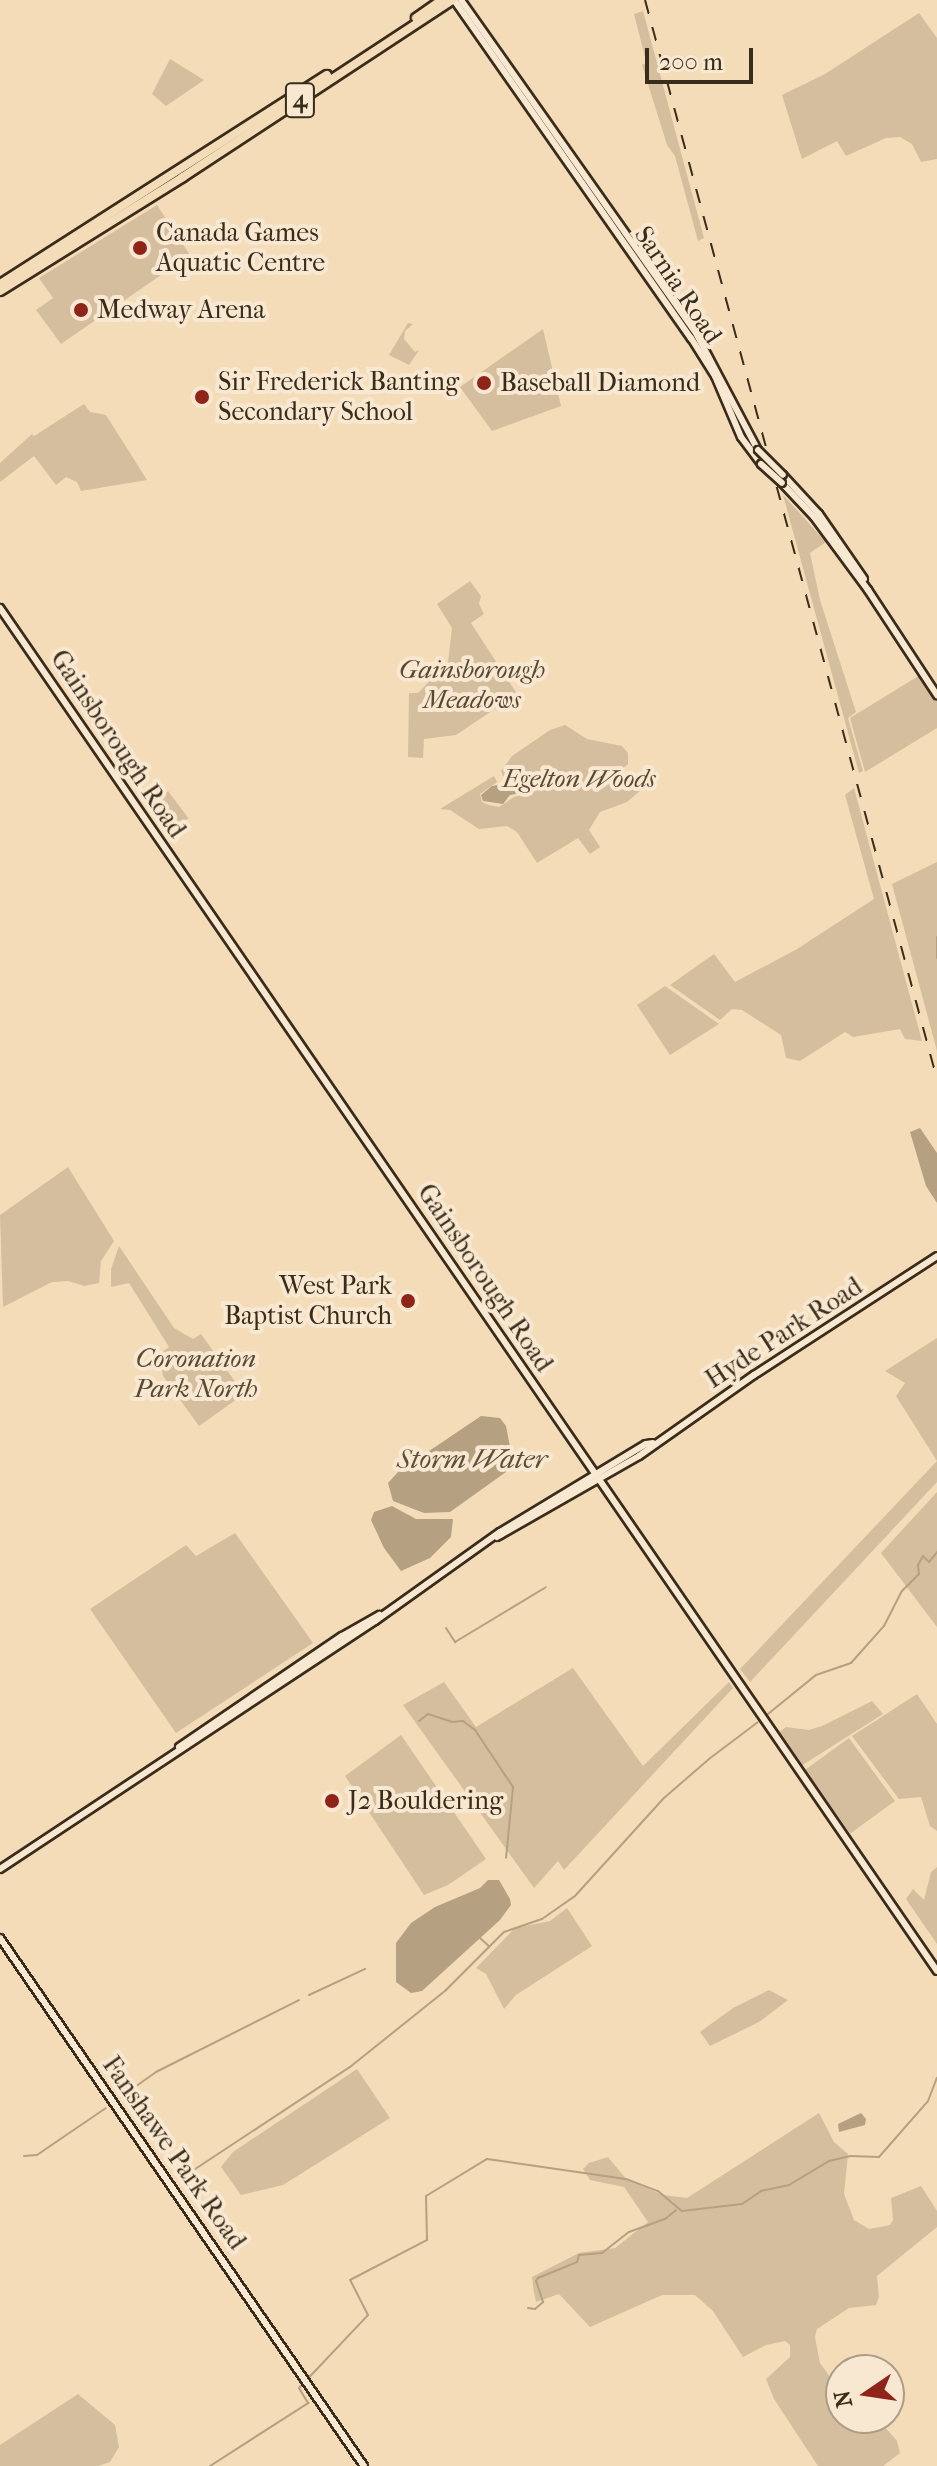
<!DOCTYPE html>
<html>
<head>
<meta charset="utf-8">
<style>
	body { margin:0 }
	#map { position:relative; width:937px; height:2466px; overflow:hidden; background:#f4dcb8; font-family:"IM FELL French Canon",serif }
	div>[style] { position:absolute }
	[style*='--x'] { left:calc(var(--x)*1px); top:calc(var(--y)*1px); width:calc(var(--w)*1px); rotate:calc(var(--a)*1deg) }
	.green>* { inset:0; background:#d4be9d; transform-origin:0 0 }
	.water>* { inset:0; background:#b5a082 }
	.stream>* { height:2px; margin:-1px; padding:0 1px; transform-origin:1px; border-radius:1px; background:#b5a082 }
	.roads { filter:drop-shadow(2px 0 #3a2c1a) drop-shadow(-2px 0 #3a2c1a) drop-shadow(0 2px #3a2c1a) drop-shadow(0 -2px #3a2c1a) }
	.secondary>* { height:6px; margin:-3px; padding:0 3px; transform-origin:3px; border-radius:3px; background:#f8e8d1 }
	.primary>* { height:8px; margin:-4px; padding:0 4px; transform-origin:4px; border-radius:4px; background:#f4dcb8 }
	.rail>* { height:2px; margin-top:-1px; transform-origin:0; background:repeating-linear-gradient(90deg,#3a2c1a 0 14px,transparent 0 28px) }
	.bridges { filter:drop-shadow(2px 0 #3a2c1a) drop-shadow(-2px 0 #3a2c1a) drop-shadow(0 2px #3a2c1a) drop-shadow(0 -2px #3a2c1a) }
	.secondary-bridge>* { height:6px; margin:-3px; padding:0 3px; transform-origin:3px; border-radius:3px; background:#f8e8d1 }
	.dots>* { width:22px; height:22px; translate:-50% -50%; box-sizing:border-box; border:4px solid #f8e8d1; border-radius:50% }
	span { translate:-50% -50%; white-space:nowrap; text-align:center; line-height:1.15; -webkit-text-stroke:8px #f8e8d1; paint-order:stroke }
	.shield-label span { padding:2px 6px; background:#f8e8d1; border:2px solid; border-radius:6px; -webkit-text-stroke-width:0 }
	.shield-label { font-size:24px; color:#3a2c1a; font-weight:700 }
	.poi-label { font-size:26px; color:#3a2c1a }
	.left { translate:0 -50%; text-align:left }
	.right { translate:-100% -50%; text-align:right }
	.street-label { font-size:26px; color:#3a2c1a }
	.park-label { font-size:26px; color:#594934; font-style:italic }
	.water-label { font-size:28px; color:#5f4f39; font-style:italic }
	.north { position:absolute; left:825px; top:2354px; width:80px; height:80px; box-sizing:border-box; background:#f8e8d1; border:2px solid #ac9d88; border-radius:50%; rotate:257deg; font-size:22px; font-weight:700; line-height:32px; text-align:center; color:#3a2c1a }
	.north::after { content:''; display:block; margin:auto; width:28px; height:36px; background:#8f2418; clip-path:polygon(50% 0,100% 100%,50% 72%,0 100%) }
	.scale { position:absolute; left:645px; top:48px; width:108px; height:36px; box-sizing:border-box; border:4px solid #3a2c1a; border-top:0; padding-left:10px; font-size:24px; line-height:28px; white-space:nowrap; color:#3a2c1a; -webkit-text-stroke:6px #f8e8d1; paint-order:stroke }
</style>
</head>
<body>
<div id="map">
	<div class="green">
		<i style="clip-path:polygon(643px 11px,704px 238px,698px 241px,675px 156px,667px 145px,643px 68px,642px 64px,647px 65px,634px 14px)"></i>
		<i style="clip-path:polygon(919px 13px,937px 38px,937px 159px,921px 162px,912px 144px,900px 137px,886px 138px,846px 156px,837px 141px,802px 159px,782px 95px,825px 74px)"></i>
		<i style="clip-path:polygon(170px 59px,204px 80px,166px 106px,152px 94px)"></i>
		<i style="clip-path:polygon(157px 205px,190px 255px,61px 344px,36px 310px,53px 298px,39px 278px)"></i>
		<i style="clip-path:polygon(408px 323px,413px 324px,405px 331px,404px 339px,415px 352px,419px 350px,409px 365px,389px 355px)"></i>
		<i style="clip-path:polygon(543px 329px,561px 406px,492px 431px,460px 387px)"></i>
		<i style="clip-path:polygon(84px 404px,90px 412px,106px 415px,147px 480px,81px 491px,77px 482px,66px 477px,56px 485px,34px 456px,0 482px,0 463px,32px 434px,34px 436px)"></i>
		<i style="clip-path:polygon(783px 495px,826px 542px,810px 553px,820px 600px,856px 712px,848px 718px,863px 771px,859px 773px)"></i>
		<i style="clip-path:polygon(470px 581px,481px 596px,479px 604px,484px 614px,471px 623px,517px 694px,456px 735px,424px 739px,423px 758px,408px 757px,409px 693px,418px 693px,448px 662px,452px 628px,437px 604px)"></i>
		<i style="clip-path:polygon(920px 675px,937px 700px,937px 728px,865px 772px,850px 718px)"></i>
		<i style="clip-path:polygon(565px 725px,587px 739px,622px 746px,628px 753px,628px 764px,619px 772px,641px 790px,627px 802px,600px 812px,589px 830px,600px 847px,590px 854px,578px 838px,537px 863px,517px 832px,507px 826px,479px 829px,450px 810px,440px 809px,494px 776px,497px 782px,480px 794px,482px 802px,489px 805px,499px 807px,514px 797px,536px 791px,538px 782px,505px 782px,501px 771px,512px 756px,550px 730px)"></i>
		<i style="clip-path:polygon(854px 788px,922px 1041px,905px 1039px,900px 1029px,853px 1037px,845px 1032px,800px 1061px,786px 1058px,781px 1035px,742px 1010px,732px 1009px,720px 1020px,670px 985px,714px 954px,735px 982px,797px 949px,874px 899px,845px 795px)"></i>
		<i style="left:168px;top:791px;width:34px;height:24px;rotate:53deg"></i>
		<i style="clip-path:polygon(937px 862px,937px 1051px,892px 884px)"></i>
		<i style="clip-path:polygon(665px 986px,719px 1024px,670px 1055px,637px 1005px)"></i>
		<i style="clip-path:polygon(68px 1167px,114px 1241px,101px 1261px,99px 1283px,84px 1286px,68px 1281px,52px 1282px,3px 1307px,0 1215px)"></i>
		<i style="clip-path:polygon(119px 1246px,174px 1328px,193px 1339px,201px 1334px,244px 1394px,199px 1426px,163px 1376px,159px 1354px,169px 1347px,129px 1283px,111px 1287px,111px 1269px)"></i>
		<i style="clip-path:polygon(937px 1338px,937px 1461px,896px 1396px,905px 1383px,885px 1371px)"></i>
		<i style="clip-path:polygon(937px 1461px,937px 1482px,750px 1682px,740px 1669px)"></i>
		<i style="clip-path:polygon(937px 1492px,937px 1627px,881px 1553px)"></i>
		<i style="clip-path:polygon(235px 1533px,313px 1643px,176px 1733px,90px 1609px,186px 1545px,196px 1556px)"></i>
		<i style="clip-path:polygon(573px 1668px,643px 1766px,729px 1682px,733px 1688px,564px 1870px,558px 1861px,534px 1888px,403px 1705px,444px 1682px,476px 1727px)"></i>
		<i style="clip-path:polygon(917px 1694px,937px 1724px,937px 1831px,930px 1826px,921px 1797px,899px 1799px,852px 1736px)"></i>
		<i style="clip-path:polygon(872px 1701px,883px 1714px,801px 1766px,778px 1733px,786px 1727px,809px 1730px,822px 1726px)"></i>
		<i style="clip-path:polygon(401px 1735px,486px 1859px,448px 1885px,424px 1895px,345px 1776px)"></i>
		<i style="left:849px;top:1738px;width:78px;height:55px;rotate:54deg"></i>
		<i style="clip-path:polygon(937px 1867px,937px 1944px,906px 1899px,913px 1889px,924px 1900px,931px 1872px)"></i>
		<i style="clip-path:polygon(567px 1908px,592px 1946px,516px 1995px,504px 2009px,486px 1974px,476px 1968px,515px 1928px,550px 1921px)"></i>
		<i style="clip-path:polygon(769px 1990px,788px 2000px,759px 2022px,710px 2046px,700px 2032px,733px 2008px)"></i>
		<i style="clip-path:polygon(357px 2069px,390px 2118px,283px 2185px,241px 2195px,221px 2167px,233px 2152px)"></i>
		<i style="clip-path:polygon(819px 2113px,834px 2142px,848px 2154px,844px 2194px,854px 2220px,869px 2229px,890px 2225px,893px 2220px,891px 2198px,921px 2186px,937px 2211px,937px 2227px,877px 2276px,879px 2297px,876px 2305px,849px 2308px,817px 2329px,815px 2337px,820px 2363px,841px 2392px,841px 2418px,877px 2418px,897px 2441px,900px 2453px,883px 2466px,818px 2466px,774px 2399px,766px 2379px,790px 2357px,790px 2345px,785px 2341px,766px 2345px,743px 2357px,713px 2311px,695px 2295px,662px 2295px,590px 2327px,559px 2294px,536px 2302px,534px 2293px,532px 2277px,579px 2253px,615px 2248px,648px 2222px,624px 2187px,590px 2180px,583px 2169px,589px 2163px,608px 2157px,627px 2180px,663px 2195px,687px 2198px)"></i>
		<i style="clip-path:polygon(78px 2394px,115px 2425px,119px 2447px,110px 2462px,98px 2466px,0 2466px,0 2445px)"></i>
	</div>
	<div class="water">
		<i style="clip-path:polygon(529px 780px,537px 783px,535px 790px,510px 795px,503px 804px,483px 801px,481px 795px,492px 786px)"></i>
		<i style="clip-path:polygon(920px 1128px,937px 1153px,937px 1203px,926px 1186px,910px 1132px)"></i>
		<i style="clip-path:polygon(481px 1416px,500px 1418px,506px 1426px,513px 1463px,506px 1472px,450px 1512px,424px 1513px,393px 1501px,388px 1483px,398px 1472px)"></i>
		<i style="clip-path:polygon(392px 1506px,416px 1519px,453px 1519px,451px 1537px,430px 1558px,401px 1571px,384px 1548px,371px 1520px,374px 1512px)"></i>
		<i style="clip-path:polygon(488px 1880px,499px 1880px,510px 1899px,511px 1905px,500px 1920px,422px 1991px,411px 1993px,396px 1982px,396px 1943px,411px 1923px,435px 1907px,480px 1888px)"></i>
		<i style="clip-path:polygon(861px 2113px,866px 2119px,865px 2125px,839px 2132px,838px 2124px)"></i>
	</div>
	<div class="stream">
		<i style="--x:937;--y:937;--w:21;--a:90"></i>
		<i style="--x:446;--y:1628;--w:17;--a:57"></i>
		<i style="--x:455;--y:1642;--w:106;--a:-31.1"></i>
		<i style="--x:768;--y:1714;--w:62;--a:-39.1"></i>
		<i style="--x:816;--y:1675;--w:37;--a:-19"></i>
		<i style="--x:851;--y:1663;--w:50;--a:-48.3"></i>
		<i style="--x:884;--y:1626;--w:39;--a:-63"></i>
		<i style="--x:902;--y:1591;--w:24;--a:-45"></i>
		<i style="--x:919;--y:1574;--w:9;--a:-96"></i>
		<i style="--x:918;--y:1565;--w:10;--a:-61"></i>
		<i style="--x:923;--y:1556;--w:8;--a:45"></i>
		<i style="--x:929;--y:1562;--w:13;--a:-51"></i>
		<i style="--x:419;--y:1721;--w:11;--a:-38"></i>
		<i style="--x:428;--y:1714;--w:25;--a:18"></i>
		<i style="--x:452;--y:1722;--w:11;--a:-5"></i>
		<i style="--x:463;--y:1721;--w:15;--a:37"></i>
		<i style="--x:475;--y:1730;--w:69;--a:56.3"></i>
		<i style="--x:513;--y:1787;--w:71;--a:95.6"></i>
		<i style="--x:480;--y:1938;--w:13;--a:42"></i>
		<i style="--x:309;--y:1995;--w:62;--a:-24.9"></i>
		<i style="--x:121;--y:2097;--w:43;--a:-35.5"></i>
		<i style="--x:156;--y:2072;--w:160;--a:-26.7"></i>
		<i style="--x:24;--y:2156;--w:13;--a:-4"></i>
		<i style="--x:37;--y:2155;--w:83;--a:-34.3"></i>
		<i style="--x:183;--y:2177;--w:200;--a:-33.4"></i>
		<i style="--x:350;--y:2067;--w:122;--a:-38.7"></i>
		<i style="--x:445;--y:1991;--w:83;--a:-45"></i>
		<i style="--x:504;--y:1932;--w:40;--a:-18.9"></i>
		<i style="--x:542;--y:1919;--w:40;--a:-34.9"></i>
		<i style="--x:575;--y:1896;--w:132;--a:-47.8"></i>
		<i style="--x:664;--y:1798;--w:60;--a:-40.9"></i>
		<i style="--x:709;--y:1759;--w:61;--a:-37.1"></i>
		<i style="--x:528;--y:2308;--w:7;--a:8"></i>
		<i style="--x:535;--y:2309;--w:11;--a:-41"></i>
		<i style="--x:543;--y:2302;--w:22;--a:-108"></i>
		<i style="--x:536;--y:2281;--w:4;--a:-56"></i>
		<i style="--x:538;--y:2278;--w:42;--a:-22.3"></i>
		<i style="--x:577;--y:2262;--w:7;--a:-74"></i>
		<i style="--x:579;--y:2255;--w:23;--a:-5"></i>
		<i style="--x:602;--y:2253;--w:34;--a:-38"></i>
		<i style="--x:629;--y:2232;--w:38;--a:-20"></i>
		<i style="--x:665;--y:2219;--w:14;--a:-39"></i>
		<i style="--x:210;--y:2466;--w:117;--a:-32.7"></i>
		<i style="--x:308;--y:2403;--w:17;--a:-121"></i>
		<i style="--x:299;--y:2388;--w:100;--a:-46.6"></i>
		<i style="--x:368;--y:2315;--w:39;--a:-117"></i>
		<i style="--x:350;--y:2280;--w:87;--a:-27.5"></i>
		<i style="--x:427;--y:2240;--w:44;--a:-91.3"></i>
		<i style="--x:426;--y:2196;--w:71;--a:-31.2"></i>
		<i style="--x:487;--y:2159;--w:140;--a:8.2"></i>
		<i style="--x:626;--y:2179;--w:34;--a:21"></i>
		<i style="--x:658;--y:2191;--w:31;--a:40"></i>
		<i style="--x:682;--y:2211;--w:60;--a:-6.7"></i>
		<i style="--x:742;--y:2204;--w:23;--a:-34"></i>
		<i style="--x:761;--y:2191;--w:29;--a:-12"></i>
		<i style="--x:789;--y:2185;--w:47;--a:-31"></i>
		<i style="--x:829;--y:2161;--w:22;--a:-13"></i>
		<i style="--x:850;--y:2156;--w:29;--a:2"></i>
		<i style="--x:879;--y:2157;--w:74;--a:-48.8"></i>
		<i style="--x:928;--y:2101;--w:25;--a:-69"></i>
	</div>
	<div class="roads">
		<div class="secondary">
			<i style="--x:454;--y:0;--w:413;--a:55"></i>
			<i style="--x:691;--y:338;--w:45;--a:57.7"></i>
			<i style="--x:715;--y:376;--w:66;--a:66.9"></i>
			<i style="--x:741;--y:437;--w:34;--a:53"></i>
			<i style="--x:461;--y:0;--w:410;--a:54.8"></i>
			<i style="--x:697;--y:335;--w:130;--a:62.1"></i>
			<i style="--x:783;--y:475;--w:53;--a:47.3"></i>
			<i style="--x:819;--y:514;--w:79;--a:55.3"></i>
			<i style="--x:782;--y:483;--w:47;--a:46.7"></i>
			<i style="--x:814;--y:517;--w:91;--a:53.5"></i>
			<i style="--x:868;--y:590;--w:126;--a:56.7"></i>
			<i style="--x:0;--y:608;--w:1654;--a:55.49"></i>
			<i style="--x:497;--y:1537;--w:163;--a:-29.7"></i>
			<i style="--x:639;--y:1456;--w:141;--a:-35.2"></i>
			<i style="--x:754;--y:1375;--w:218;--a:-33"></i>
			<i style="--x:179;--y:1747;--w:197;--a:-34.3"></i>
			<i style="--x:342;--y:1636;--w:43;--a:-29.6"></i>
			<i style="--x:0;--y:1869;--w:450;--a:-33.5"></i>
			<i style="--x:375;--y:1621;--w:153;--a:-35.5"></i>
			<i style="--x:500;--y:1532;--w:170;--a:-31.1"></i>
			<i style="--x:646;--y:1444;--w:7;--a:-8"></i>
			<i style="--x:0;--y:1938;--w:641;--a:55.42"></i>
		</div>
		<div class="primary">
			<i style="--x:416;--y:18;--w:32;--a:-35"></i>
			<i style="--x:0;--y:284;--w:388;--a:-32.6"></i>
			<i style="--x:0;--y:291;--w:216;--a:-31.9"></i>
			<i style="--x:183;--y:177;--w:322;--a:-33.3"></i>
		</div>
	</div>
	<div class="rail">
		<i style="--x:645;--y:0;--w:1118;--a:74.86"></i>
	</div>
	<div class="bridges">
		<div class="secondary-bridge">
			<i style="--x:758;--y:450;--w:35;--a:45"></i>
			<i style="--x:761;--y:464;--w:28;--a:42"></i>
		</div>
	</div>
	<div class="dots">
		<i style="left:140px;top:248px;background:#8f2418"></i>
		<i style="left:81px;top:310px;background:#8f2418"></i>
		<i style="left:484px;top:383px;background:#8f2418"></i>
		<i style="left:202px;top:397px;background:#8f2418"></i>
		<i style="left:408px;top:1301px;background:#8f2418"></i>
		<i style="left:332px;top:1801px;background:#8f2418"></i>
	</div>
	<div class="shield-label">
		<span style="left:300px;top:100px">4</span>
	</div>
	<div class="poi-label">
		<span class="left" style="left:156px;top:248px">Canada Games<br>Aquatic Centre</span>
		<span class="left" style="left:97px;top:310px">Medway Arena</span>
		<span class="left" style="left:218px;top:397px">Sir Frederick Banting<br>Secondary School</span>
		<span class="left" style="left:500px;top:383px">Baseball Diamond</span>
		<span class="right" style="left:392px;top:1301px">West Park<br>Baptist Church</span>
		<span class="left" style="left:348px;top:1801px">J2 Bouldering</span>
	</div>
	<div class="street-label">
		<span style="left:678px;top:285px;rotate:56deg">Sarnia Road</span>
		<span style="left:118px;top:744px;rotate:56deg">Gainsborough Road</span>
		<span style="left:485px;top:1278px;rotate:56deg">Gainsborough Road</span>
		<span style="left:784px;top:1333px;rotate:-33deg">Hyde Park Road</span>
		<span style="left:174px;top:2153px;rotate:55deg">Fanshawe Park Road</span>
	</div>
	<div class="park-label">
		<span style="left:472px;top:685px">Gainsborough<br>Meadows</span>
		<span style="left:579px;top:779px">Egelton Woods</span>
		<span style="left:196px;top:1374px">Coronation<br>Park North</span>
	</div>
	<div class="water-label">
		<span style="left:472px;top:1459px">Storm Water</span>
	</div>
	<div class="north">N</div>
	<div class="scale">200 m</div>
</div>
</body>
</html>
